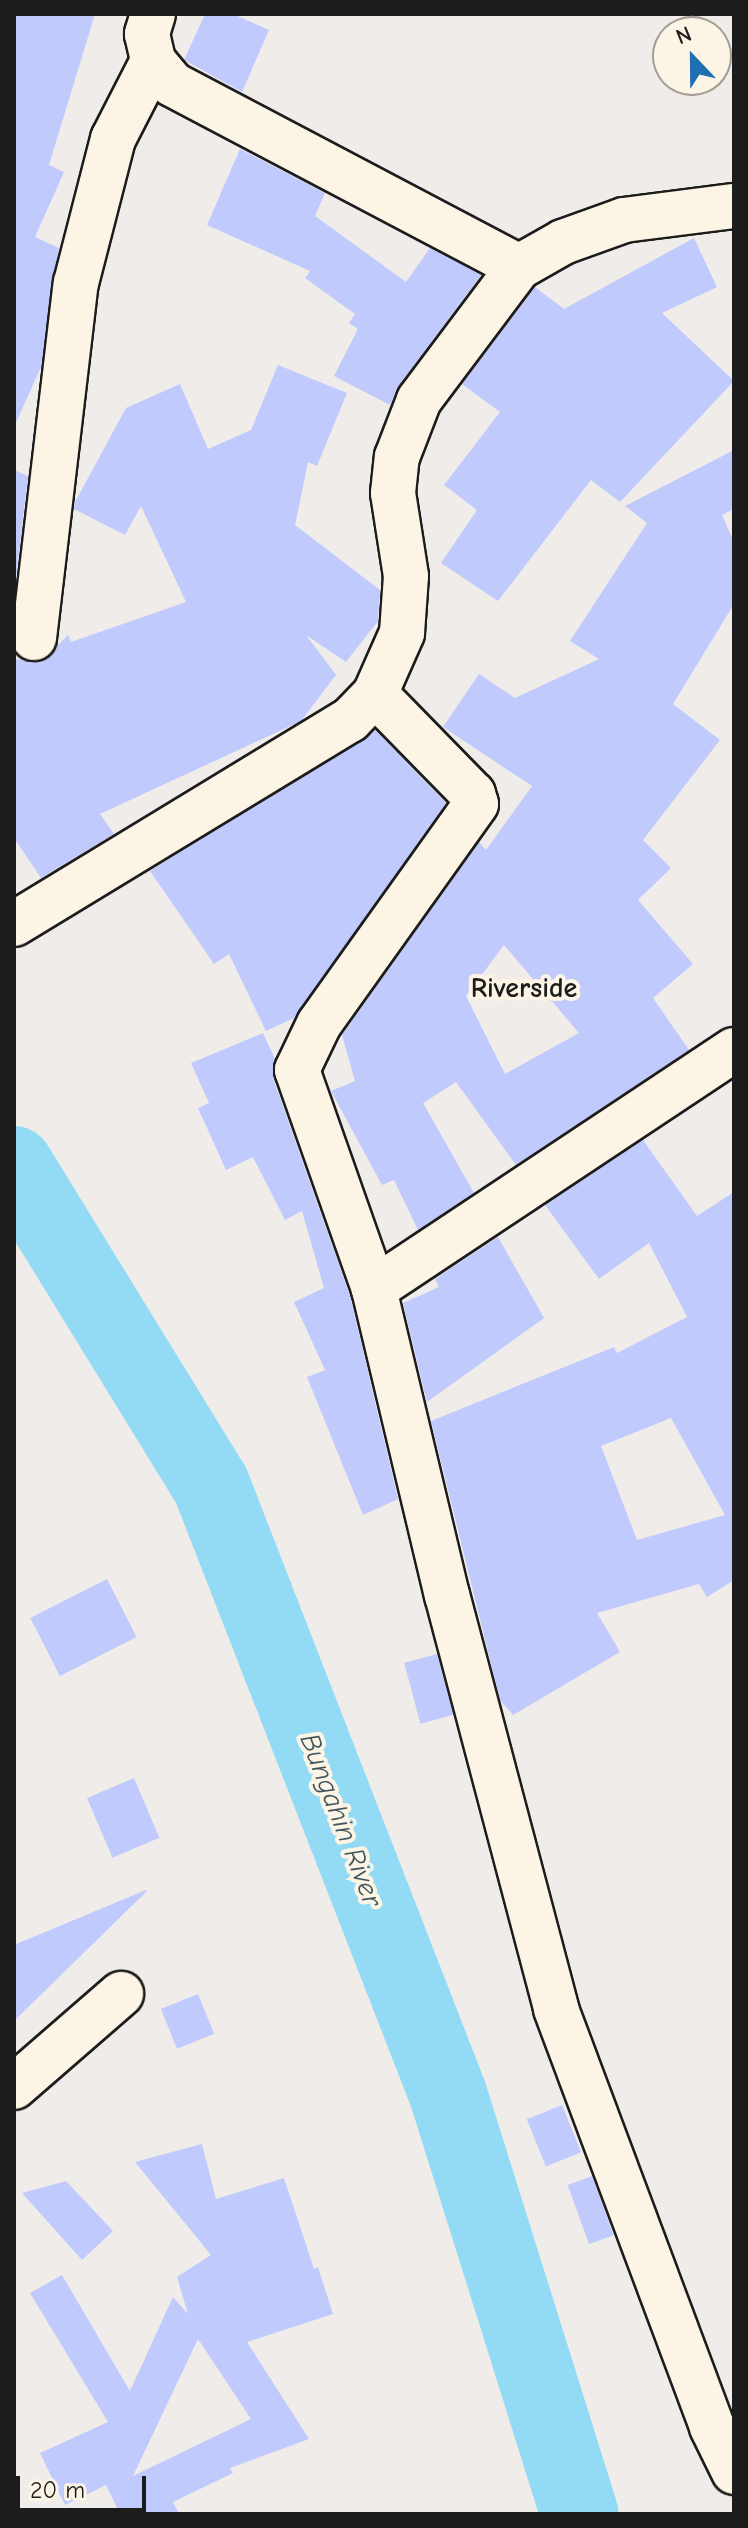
<!DOCTYPE html>
<html>
<head>
<meta charset="utf-8">
<style>
	body { margin:0 }
	#map { position:relative; width:748px; height:2528px; overflow:hidden; background:#f0ecea; font-family:"Comic Neue",sans-serif }
	div>[style] { position:absolute }
	[style*='--x'] { left:calc(var(--x)*1px); top:calc(var(--y)*1px); width:calc(var(--w)*1px); rotate:calc(var(--a)*1deg) }
	.river>* { height:78px; margin:-39px; padding:0 39px; transform-origin:39px; border-radius:39px; background:#93dbf5 }
	.building>* { inset:0; background:#c1cafc; transform-origin:0 0 }
	.roads { filter:drop-shadow(2px 0 #1c1c1c) drop-shadow(-2px 0 #1c1c1c) drop-shadow(0 2px #1c1c1c) drop-shadow(0 -2px #1c1c1c) }
	.minor>* { height:44px; margin:-22px; padding:0 22px; transform-origin:22px; border-radius:22px; background:#fcf5e5 }
	span { translate:-50% -50%; white-space:nowrap; text-align:center; line-height:1.15; -webkit-text-stroke:8px #fcf5e5; paint-order:stroke }
	.neighbourhood-label { font-size:28px; color:#1c1c1c; font-weight:700 }
	.water-label { font-size:28px; color:#40555d; font-style:italic }
	.frame { position:absolute; inset:0; border:16px solid #1c1c1c; pointer-events:none }
	.north { position:absolute; left:652px; top:16px; width:80px; height:80px; box-sizing:border-box; background:#fcf5e5; border:2px solid #a29e95; border-radius:50%; rotate:338deg; font-size:22px; font-weight:700; line-height:32px; text-align:center; color:#1c1c1c }
	.north::after { content:''; display:block; margin:auto; width:28px; height:36px; background:#1f6fb2; clip-path:polygon(50% 0,100% 100%,50% 72%,0 100%) }
	.scale { position:absolute; left:16px; top:2476px; width:130px; height:36px; box-sizing:border-box; border:4px solid #1c1c1c; border-top:0; padding-left:10px; font-size:24px; line-height:28px; white-space:nowrap; color:#1c1c1c; -webkit-text-stroke:6px #fcf5e5; paint-order:stroke }
</style>
</head>
<body>
<div id="map">
	<div class="river">
		<i style="--x:14;--y:1165;--w:376;--a:58.4"></i>
		<i style="--x:211;--y:1485;--w:653;--a:68.74"></i>
		<i style="--x:448;--y:2094;--w:440;--a:72.6"></i>
	</div>
	<div class="building">
		<i style="clip-path:polygon(14px 14px,95px 14px,49px 165px,64px 172px,35px 237px,59px 248px,41px 367px,14px 427px)"></i>
		<i style="clip-path:polygon(205px 14px,233px 14px,269px 30px,242px 92px,184px 60px)"></i>
		<i style="clip-path:polygon(240px 149px,325px 193px,315px 216px,406px 282px,430px 248px,481px 275px,399px 385px,390px 405px,334px 376px,358px 329px,349px 323px,355px 314px,305px 278px,310px 271px,207px 225px)"></i>
		<i style="clip-path:polygon(694px 238px,717px 287px,662px 313px,734px 381px,620px 502px,591px 480px,498px 601px,441px 563px,477px 510px,444px 485px,500px 412px,462px 384px,535px 287px,564px 309px)"></i>
		<i style="clip-path:polygon(278px 365px,347px 393px,317px 466px,308px 462px,295px 525px,380px 590px,378px 621px,346px 662px,306px 635px,336px 675px,301px 721px,100px 814px,114px 834px,41px 878px,14px 838px,14px 659px,43px 661px,68px 635px,71px 642px,186px 602px,141px 506px,125px 535px,74px 509px,75px 502px,126px 408px,180px 384px,208px 449px,251px 430px)"></i>
		<i style="clip-path:polygon(evenodd,734px 450px,734px 509px,722px 515px,734px 542px,734px 604px,673px 704px,720px 740px,643px 840px,671px 868px,638px 900px,693px 964px,653px 998px,689px 1050px,516px 1165px,456px 1082px,423px 1103px,474px 1193px,418px 1230px,394px 1180px,382px 1185px,331px 1091px,355px 1081px,342px 1035px,479px 842px,486px 850px,532px 786px,443px 727px,479px 674px,515px 698px,599px 659px,570px 641px,647px 523px,625px 506px,734px 450px,504px 945px,579px 1033px,505px 1074px,466px 996px,504px 945px)"></i>
		<i style="clip-path:polygon(14px 470px,28px 476px,14px 594px)"></i>
		<i style="clip-path:polygon(375px 730px,446px 803px,294px 1018px,266px 1031px,229px 954px,214px 964px,150px 871px)"></i>
		<i style="clip-path:polygon(263px 1033px,275px 1059px,273px 1078px,350px 1296px,398px 1499px,363px 1515px,307px 1377px,325px 1370px,294px 1302px,324px 1288px,302px 1211px,285px 1220px,253px 1157px,226px 1170px,198px 1108px,209px 1103px,191px 1063px)"></i>
		<i style="clip-path:polygon(evenodd,643px 1140px,697px 1216px,734px 1192px,734px 1580px,707px 1597px,699px 1584px,597px 1613px,620px 1652px,513px 1715px,500px 1700px,431px 1421px,614px 1347px,617px 1353px,687px 1317px,649px 1243px,599px 1279px,545px 1205px,643px 1140px,671px 1418px,725px 1515px,637px 1540px,601px 1446px,671px 1418px)"></i>
		<i style="clip-path:polygon(498px 1237px,544px 1318px,427px 1402px,403px 1303px,439px 1287px,435px 1279px)"></i>
		<i style="left:107px;top:1579px;width:65px;height:86px;rotate:63deg"></i>
		<i style="left:437px;top:1654px;width:63px;height:34px;rotate:75deg"></i>
		<i style="left:134px;top:1778px;width:65px;height:51px;rotate:67deg"></i>
		<i style="clip-path:polygon(146px 1890px,147px 1891px,14px 2021px,14px 1945px)"></i>
		<i style="left:198px;top:1994px;width:43px;height:40px;rotate:68deg"></i>
		<i style="left:562px;top:2105px;width:51px;height:38px;rotate:68deg"></i>
		<i style="clip-path:polygon(evenodd,202px 2144px,216px 2199px,284px 2178px,314px 2269px,318px 2267px,333px 2314px,247px 2342px,309px 2439px,230px 2468px,233px 2473px,173px 2502px,179px 2514px,120px 2514px,106px 2485px,65px 2505px,40px 2453px,108px 2422px,30px 2293px,62px 2275px,130px 2391px,173px 2297px,188px 2314px,177px 2277px,211px 2255px,135px 2162px,202px 2144px,198px 2339px,251px 2419px,133px 2476px,198px 2339px)"></i>
		<i style="left:592px;top:2176px;width:63px;height:26px;rotate:70deg"></i>
		<i style="clip-path:polygon(66px 2181px,113px 2231px,82px 2260px,22px 2193px)"></i>
	</div>
	<div class="roads">
		<div class="minor">
			<i style="--x:153;--y:14;--w:21;--a:107"></i>
			<i style="--x:147;--y:34;--w:28;--a:77"></i>
			<i style="--x:153;--y:61;--w:30;--a:50"></i>
			<i style="--x:172;--y:84;--w:392;--a:27.8"></i>
			<i style="--x:34;--y:638;--w:357;--a:-83.3"></i>
			<i style="--x:76;--y:283;--w:149;--a:-75.6"></i>
			<i style="--x:113;--y:139;--w:88;--a:-62.9"></i>
			<i style="--x:375;--y:694;--w:140;--a:45.6"></i>
			<i style="--x:473;--y:794;--w:10;--a:73"></i>
			<i style="--x:476;--y:804;--w:270;--a:125.5"></i>
			<i style="--x:319;--y:1024;--w:51;--a:115.6"></i>
			<i style="--x:297;--y:1070;--w:232;--a:70.6"></i>
			<i style="--x:374;--y:1289;--w:315;--a:76.6"></i>
			<i style="--x:447;--y:1595;--w:428;--a:75.2"></i>
			<i style="--x:556;--y:2009;--w:446;--a:69.5"></i>
			<i style="--x:712;--y:2427;--w:50;--a:63.9"></i>
			<i style="--x:14;--y:924;--w:393;--a:-31.3"></i>
			<i style="--x:350;--y:720;--w:36;--a:-46"></i>
			<i style="--x:375;--y:694;--w:67;--a:-66.1"></i>
			<i style="--x:402;--y:633;--w:57;--a:-86"></i>
			<i style="--x:406;--y:576;--w:84;--a:-98.9"></i>
			<i style="--x:393;--y:493;--w:36;--a:-84"></i>
			<i style="--x:397;--y:457;--w:61;--a:-68.9"></i>
			<i style="--x:419;--y:400;--w:166;--a:-53.1"></i>
			<i style="--x:519;--y:267;--w:51;--a:-29.6"></i>
			<i style="--x:563;--y:242;--w:65;--a:-19.8"></i>
			<i style="--x:624;--y:220;--w:111;--a:-7.3"></i>
			<i style="--x:374;--y:1289;--w:432;--a:-33.6"></i>
			<i style="--x:14;--y:2087;--w:142;--a:-41"></i>
		</div>
	</div>
	<div class="neighbourhood-label">
		<span style="left:524px;top:988px">Riverside</span>
	</div>
	<div class="water-label">
		<span style="left:341px;top:1820px;rotate:69deg">Bungahin River</span>
	</div>
	<div class="frame"></div>
	<div class="north">N</div>
	<div class="scale">20 m</div>
</div>
</body>
</html>
